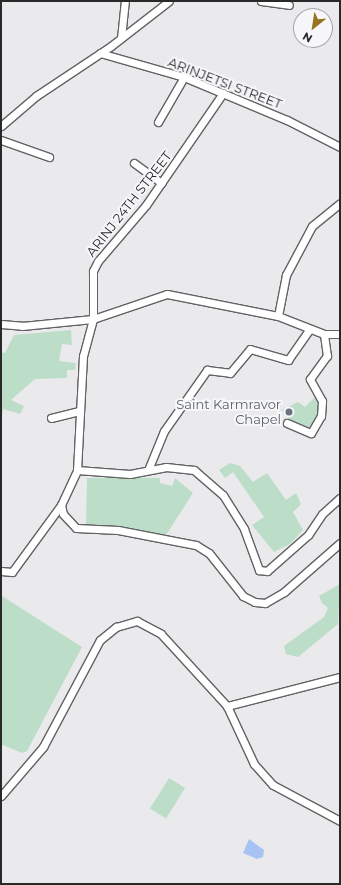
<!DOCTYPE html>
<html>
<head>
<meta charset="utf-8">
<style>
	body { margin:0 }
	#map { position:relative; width:341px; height:885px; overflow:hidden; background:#eaeaed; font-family:Montserrat,sans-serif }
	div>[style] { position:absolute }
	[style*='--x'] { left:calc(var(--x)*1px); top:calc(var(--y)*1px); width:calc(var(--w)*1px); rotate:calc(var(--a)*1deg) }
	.green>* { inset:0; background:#bcddc7; transform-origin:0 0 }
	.water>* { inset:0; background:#a7c3f3 }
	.roads { filter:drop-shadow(1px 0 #626265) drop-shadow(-1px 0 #626265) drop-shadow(0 1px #626265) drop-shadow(0 -1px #626265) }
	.minor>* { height:7px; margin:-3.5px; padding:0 3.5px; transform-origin:3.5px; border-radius:3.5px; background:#fff }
	.dots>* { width:11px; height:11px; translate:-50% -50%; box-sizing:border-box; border:2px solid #f7f7fa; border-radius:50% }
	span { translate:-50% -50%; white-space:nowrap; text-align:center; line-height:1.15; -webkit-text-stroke:4px #f7f7fa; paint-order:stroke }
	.street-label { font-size:13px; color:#29292a }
	.worship-label { font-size:13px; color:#5b616d }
	.right { translate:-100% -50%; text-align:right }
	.frame { position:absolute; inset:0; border:2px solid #29292a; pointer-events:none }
	.north { position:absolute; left:293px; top:8px; width:40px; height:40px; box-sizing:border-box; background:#f7f7fa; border:1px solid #a5a5a7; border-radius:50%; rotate:210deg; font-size:11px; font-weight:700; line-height:16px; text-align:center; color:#29292a }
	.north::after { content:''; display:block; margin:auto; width:14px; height:18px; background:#96731c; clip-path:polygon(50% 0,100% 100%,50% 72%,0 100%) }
</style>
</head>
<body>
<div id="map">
	<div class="green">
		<i style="clip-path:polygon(71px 330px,72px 345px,62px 344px,59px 361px,76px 363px,75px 370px,67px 370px,67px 378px,35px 379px,11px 400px,24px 406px,20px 414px,3px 409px,1px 423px,1px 352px,5px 353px,14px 335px)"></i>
		<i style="clip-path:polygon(315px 397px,320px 408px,311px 432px,292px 423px,282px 410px,298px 402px,305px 407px)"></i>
		<i style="clip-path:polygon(230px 463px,240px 466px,253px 482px,267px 473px,286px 500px,296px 493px,301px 504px,293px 512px,303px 530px,290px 544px,274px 552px,252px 525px,264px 517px,233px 472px,225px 478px,219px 470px)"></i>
		<i style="clip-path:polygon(87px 478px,160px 478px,160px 483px,172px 486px,175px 478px,193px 493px,166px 535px,86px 527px)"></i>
		<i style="clip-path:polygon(340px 584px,338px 624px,298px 657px,286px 654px,284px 646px,324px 617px,328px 608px,322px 603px,319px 596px)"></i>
		<i style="clip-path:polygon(2px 596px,82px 647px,27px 751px,22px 753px,3px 745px,1px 747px)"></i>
		<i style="left:169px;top:778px;width:19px;height:36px;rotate:32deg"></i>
	</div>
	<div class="water">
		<i style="clip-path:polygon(249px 839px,264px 850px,263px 857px,257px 859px,243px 853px)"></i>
	</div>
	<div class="roads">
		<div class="minor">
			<i style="--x:261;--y:1;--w:28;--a:8"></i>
			<i style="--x:121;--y:38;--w:37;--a:-84"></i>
			<i style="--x:100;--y:53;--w:87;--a:15.9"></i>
			<i style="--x:184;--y:77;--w:112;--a:22.7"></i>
			<i style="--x:287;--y:120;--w:59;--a:27"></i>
			<i style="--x:223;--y:93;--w:136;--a:124.5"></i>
			<i style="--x:146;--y:205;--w:74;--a:130.6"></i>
			<i style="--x:98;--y:261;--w:11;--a:117"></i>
			<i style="--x:93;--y:271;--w:48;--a:90"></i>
			<i style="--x:93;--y:319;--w:38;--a:105"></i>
			<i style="--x:83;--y:356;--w:114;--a:93"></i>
			<i style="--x:77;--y:470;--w:53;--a:4.3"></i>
			<i style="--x:130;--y:474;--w:37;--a:-11"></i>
			<i style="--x:166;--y:467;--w:28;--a:6"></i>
			<i style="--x:194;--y:470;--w:38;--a:41"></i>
			<i style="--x:223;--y:495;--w:40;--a:58"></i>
			<i style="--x:244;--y:529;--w:44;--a:69.9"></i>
			<i style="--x:259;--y:570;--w:8;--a:7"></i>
			<i style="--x:267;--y:571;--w:55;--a:-41.3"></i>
			<i style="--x:308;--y:535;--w:25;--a:-56"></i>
			<i style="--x:322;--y:514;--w:24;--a:-42"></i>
			<i style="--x:158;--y:122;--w:52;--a:-60"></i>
			<i style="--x:1;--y:126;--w:46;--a:-40.6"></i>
			<i style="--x:36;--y:96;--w:90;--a:-33.7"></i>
			<i style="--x:111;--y:46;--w:73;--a:-37.8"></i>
			<i style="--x:1;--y:140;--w:51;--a:19.5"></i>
			<i style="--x:134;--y:163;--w:34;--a:36"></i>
			<i style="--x:278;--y:316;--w:42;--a:-79"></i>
			<i style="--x:286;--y:275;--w:55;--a:-62"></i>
			<i style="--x:312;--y:226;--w:36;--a:-39"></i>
			<i style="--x:1;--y:324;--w:21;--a:5"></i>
			<i style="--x:22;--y:326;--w:71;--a:-5.6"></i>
			<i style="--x:93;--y:319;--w:78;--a:-18.7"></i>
			<i style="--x:167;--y:294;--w:113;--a:11.2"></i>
			<i style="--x:278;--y:316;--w:49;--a:21.4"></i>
			<i style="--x:324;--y:334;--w:16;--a:0"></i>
			<i style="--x:51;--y:418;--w:29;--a:-14"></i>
			<i style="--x:287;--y:423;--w:26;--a:23"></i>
			<i style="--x:311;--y:433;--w:20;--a:-60"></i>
			<i style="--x:321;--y:416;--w:15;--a:-86"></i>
			<i style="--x:322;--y:401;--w:25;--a:-119"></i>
			<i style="--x:310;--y:379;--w:29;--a:-54"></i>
			<i style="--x:327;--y:356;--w:22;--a:-98"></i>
			<i style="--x:148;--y:470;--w:42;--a:-67.7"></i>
			<i style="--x:164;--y:431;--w:75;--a:-54.8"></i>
			<i style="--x:207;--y:370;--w:23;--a:7"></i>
			<i style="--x:230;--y:373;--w:31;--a:-50"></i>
			<i style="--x:250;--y:349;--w:40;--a:16"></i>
			<i style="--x:288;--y:360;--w:38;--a:-55"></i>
			<i style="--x:61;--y:505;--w:9;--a:77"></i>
			<i style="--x:63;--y:514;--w:19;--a:47"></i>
			<i style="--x:76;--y:528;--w:42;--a:2.7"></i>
			<i style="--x:118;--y:530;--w:79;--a:10.9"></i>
			<i style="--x:196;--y:545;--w:15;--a:32"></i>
			<i style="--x:209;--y:553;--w:55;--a:51.7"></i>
			<i style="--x:243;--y:596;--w:13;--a:27"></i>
			<i style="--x:255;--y:602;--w:10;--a:6"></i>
			<i style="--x:265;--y:603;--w:22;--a:-30"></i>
			<i style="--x:284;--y:592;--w:74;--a:-41.2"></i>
			<i style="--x:1;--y:571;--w:11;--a:5"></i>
			<i style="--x:12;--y:572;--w:83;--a:-53.8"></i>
			<i style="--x:61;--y:505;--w:38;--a:-65"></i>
			<i style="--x:340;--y:677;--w:117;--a:165.6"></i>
			<i style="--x:227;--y:706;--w:64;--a:65"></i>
			<i style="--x:254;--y:764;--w:28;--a:48"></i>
			<i style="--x:273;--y:785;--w:76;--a:28.2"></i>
			<i style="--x:1;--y:796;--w:65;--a:-49.4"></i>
			<i style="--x:43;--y:747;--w:121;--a:-62"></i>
			<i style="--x:100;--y:640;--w:21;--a:-39"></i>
			<i style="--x:116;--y:627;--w:22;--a:-16"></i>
			<i style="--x:137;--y:621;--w:27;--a:28"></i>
			<i style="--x:161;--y:634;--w:98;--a:47.5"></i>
		</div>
	</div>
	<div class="dots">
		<i style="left:289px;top:412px;background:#6b7280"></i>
	</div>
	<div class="street-label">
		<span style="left:225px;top:83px;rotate:21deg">ARINJETSI STREET</span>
		<span style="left:129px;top:204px;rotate:-52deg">ARINJ 24TH STREET</span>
	</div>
	<div class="worship-label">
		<span class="right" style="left:281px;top:412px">Saint Karmravor<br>Chapel</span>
	</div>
	<div class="frame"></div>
	<div class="north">N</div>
</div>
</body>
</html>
